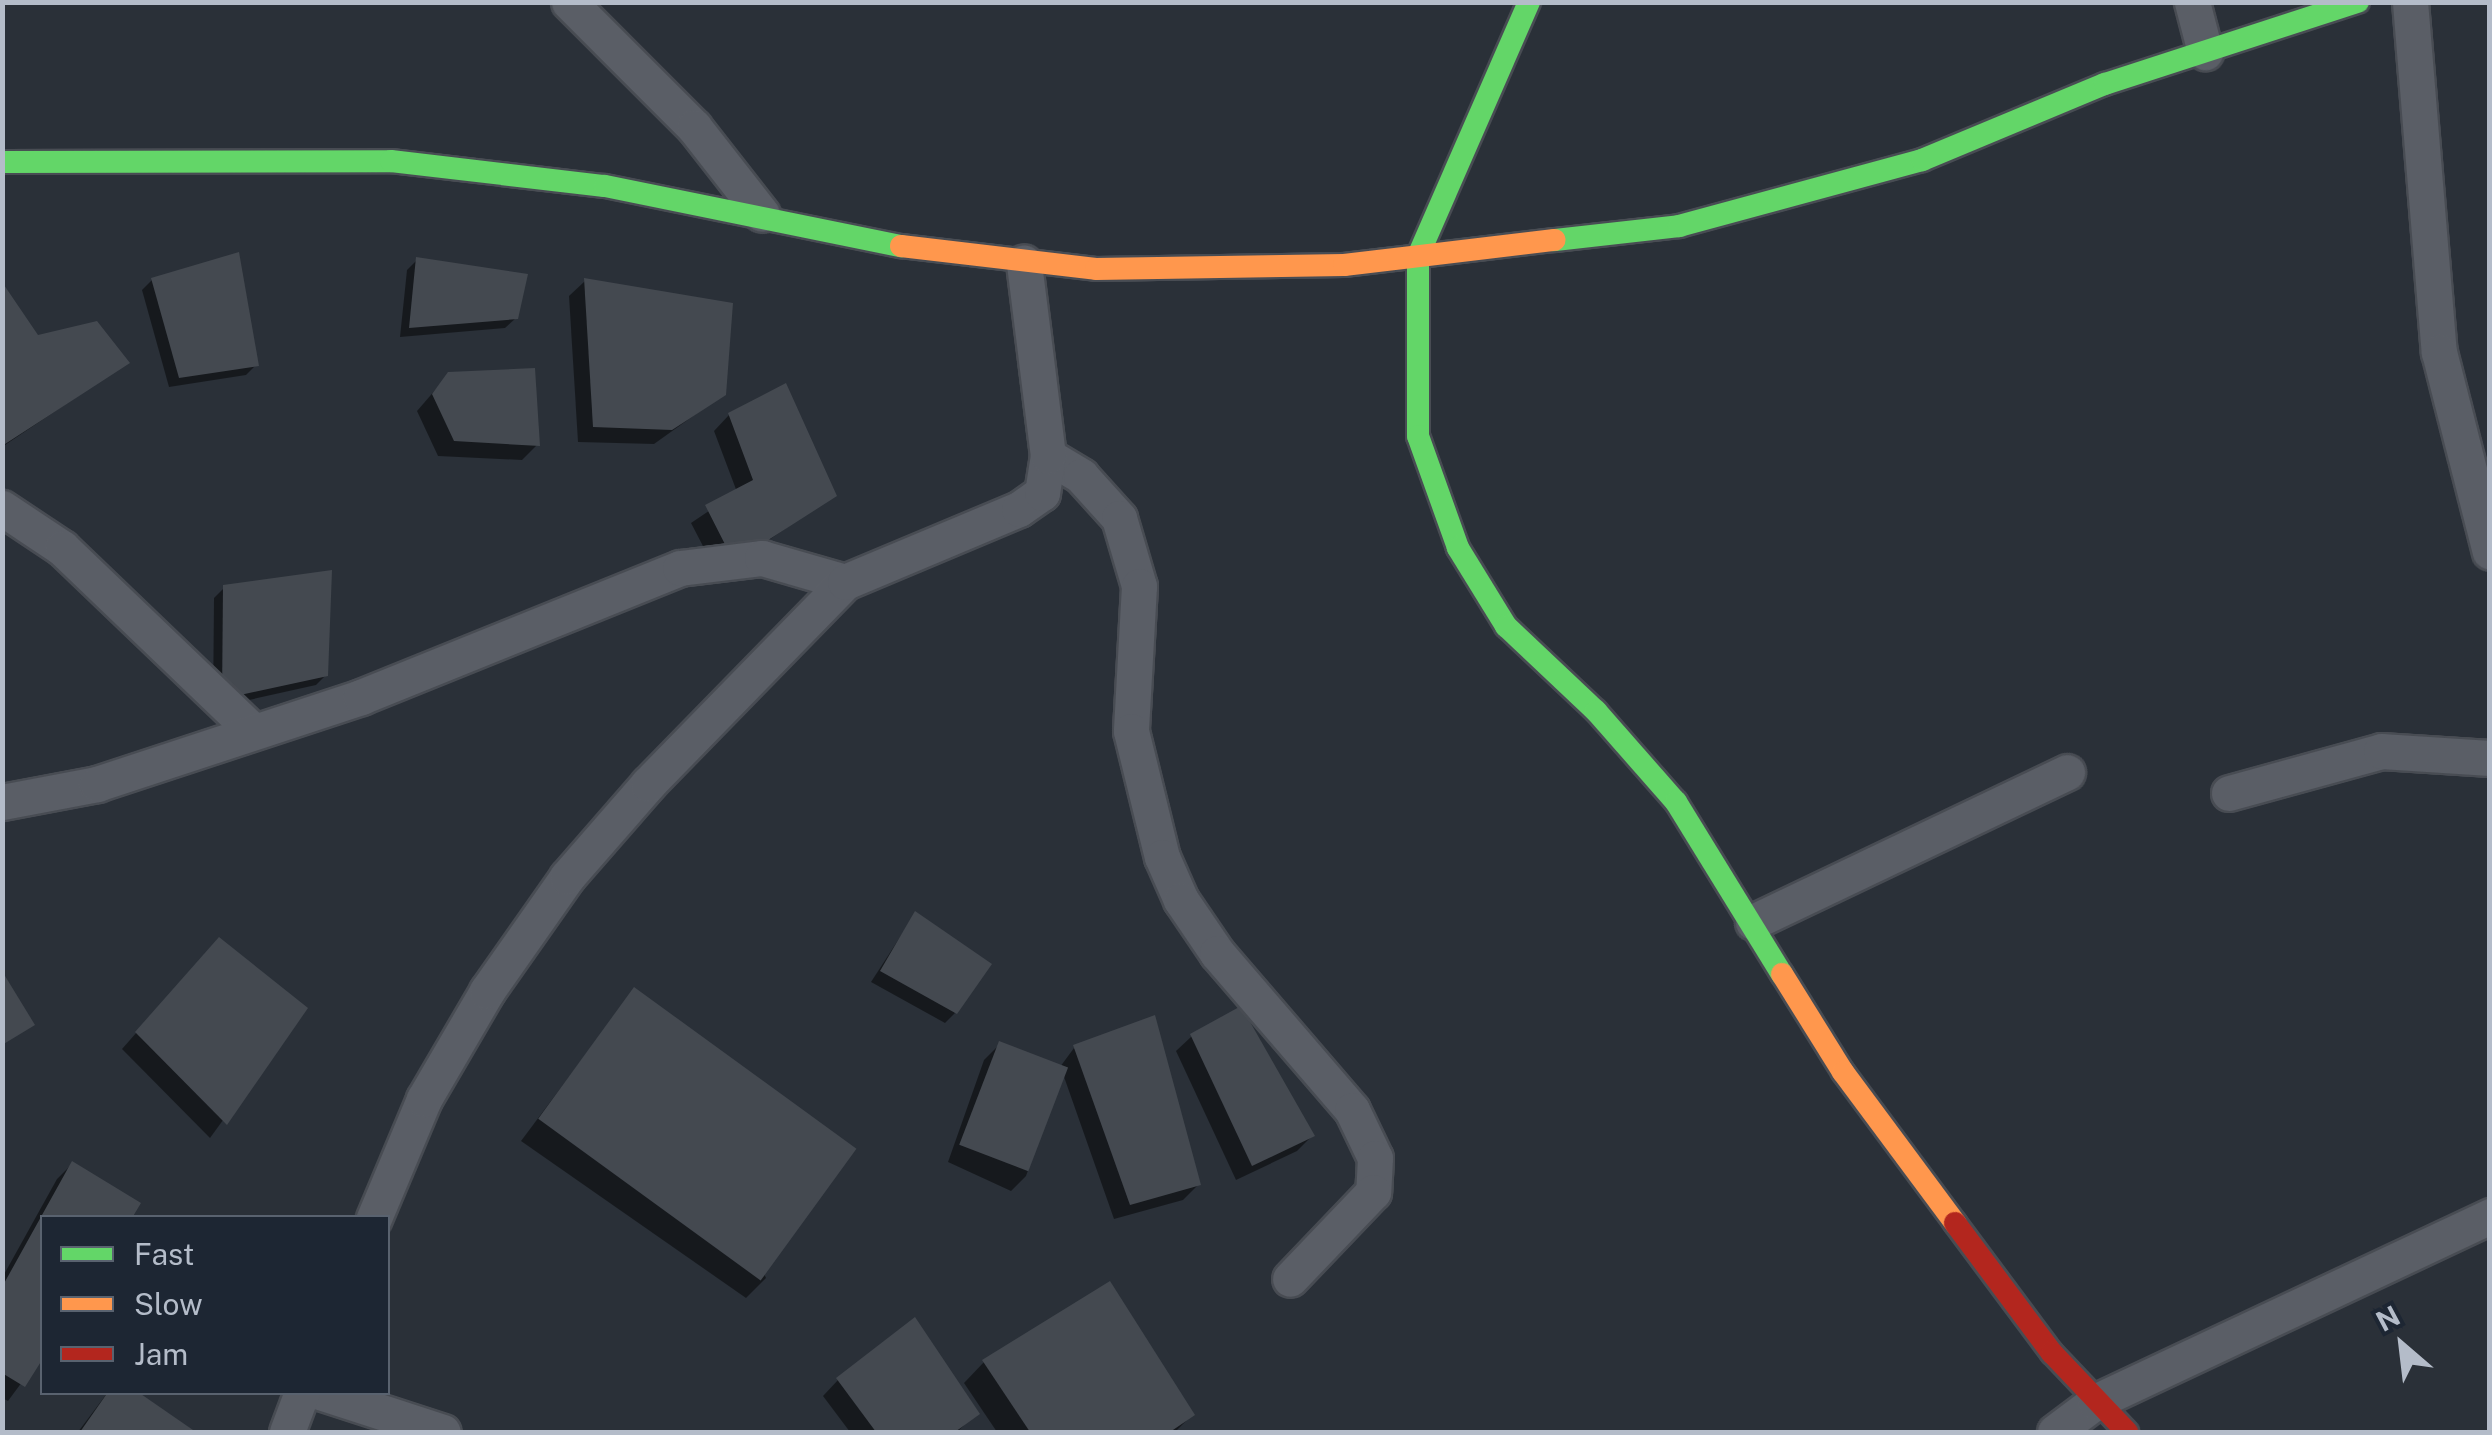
<!DOCTYPE html>
<html>
<head>
<meta charset="utf-8">
<style>
	body { margin:0 }
	#map { position:relative; width:2492px; height:1435px; overflow:hidden; background:#2a3038; font-family:"Public Sans",sans-serif }
	div>[style] { position:absolute }
	[style*='--x'] { left:calc(var(--x)*1px); top:calc(var(--y)*1px); width:calc(var(--w)*1px); rotate:calc(var(--a)*1deg) }
	.shadow>* { inset:0; background:#0007 }
	.building>* { inset:0; background:#444950; transform-origin:0 0 }
	.roads { filter:drop-shadow(2px 0 #484c53) drop-shadow(-2px 0 #484c53) drop-shadow(0 2px #484c53) drop-shadow(0 -2px #484c53) }
	.street>* { height:35px; margin:-17.5px; padding:0 17.5px; transform-origin:17.5px; border-radius:17.5px; background:#5a5e66 }
	.fast>* { height:22px; margin:-11px; padding:0 11px; transform-origin:11px; border-radius:11px; background:#63d668 }
	.slow>* { height:22px; margin:-11px; padding:0 11px; transform-origin:11px; border-radius:11px; background:#ff974d }
	.jam>* { height:22px; margin:-11px; padding:0 11px; transform-origin:11px; border-radius:11px; background:#b3261e }
	span { translate:-50% -50%; white-space:nowrap; text-align:center; line-height:1.15; -webkit-text-stroke:8px #1d2633; paint-order:stroke }
	.frame { position:absolute; inset:0; border:5px solid #b4bcc9; pointer-events:none }
	.legend { position:absolute; left:40px; top:1215px; width:350px; height:180px; box-sizing:border-box; background:#1d2633; border:2px solid #59626f; margin:0; padding:12px 18px; list-style:none; font-size:30px; color:#b4bcc9 }
	.legend li { display:flex; align-items:center; gap:20px; height:50px }
	.legend b { width:50px; border:2px solid #59626f }
	.north { position:absolute; left:2352px; top:1295px; width:100px; height:100px; -webkit-text-stroke:8px #1d2633; paint-order:stroke; rotate:332deg; font-size:28px; font-weight:700; line-height:40px; text-align:center; color:#b4bcc9 }
	.north::after { content:''; display:block; margin:auto; width:35px; height:45px; background:#b4bcc9; clip-path:polygon(50% 0,100% 100%,50% 72%,0 100%) }
</style>
</head>
<body>
<div id="map">
	<div class="shadow">
		<i style="clip-path:polygon(417px 260px,516px 318px,505px 328px,400px 337px,407px 270px)"></i>
		<i style="clip-path:polygon(152px 280px,256px 365px,246px 375px,169px 387px,142px 290px)"></i>
		<i style="clip-path:polygon(585px 281px,724px 394px,654px 444px,578px 442px,569px 296px)"></i>
		<i style="clip-path:polygon(2px 287px,36px 338px,127px 363px,2px 447px)"></i>
		<i style="clip-path:polygon(449px 374px,537px 445px,522px 460px,438px 456px,417px 411px)"></i>
		<i style="clip-path:polygon(729px 415px,834px 495px,718px 575px,691px 523px,737px 492px,714px 431px)"></i>
		<i style="clip-path:polygon(224px 588px,326px 675px,316px 685px,213px 708px,214px 598px)"></i>
		<i style="clip-path:polygon(915px 914px,955px 1013px,945px 1023px,871px 982px)"></i>
		<i style="clip-path:polygon(204px 956px,304px 1009px,210px 1138px,122px 1049px)"></i>
		<i style="clip-path:polygon(634px 990px,766px 1278px,746px 1298px,521px 1141px)"></i>
		<i style="clip-path:polygon(1192px 1036px,1312px 1136px,1297px 1151px,1236px 1180px,1176px 1051px)"></i>
		<i style="clip-path:polygon(1000px 1044px,1060px 1067px,1074px 1048px,1199px 1184px,1183px 1200px,1114px 1219px,1063px 1074px,1026px 1176px,1011px 1191px,948px 1162px,984px 1060px)"></i>
		<i style="clip-path:polygon(72px 1164px,42px 1218px,42px 1355px,8px 1401px,2px 1398px,2px 1278px,57px 1179px)"></i>
		<i style="clip-path:polygon(984px 1362px,1192px 1415px,1175px 1432px,997px 1432px,964px 1383px)"></i>
		<i style="clip-path:polygon(838px 1380px,977px 1413px,957px 1432px,850px 1432px,823px 1396px)"></i>
		<i style="clip-path:polygon(108px 1392px,133px 1392px,189px 1431px,78px 1432px)"></i>
	</div>
	<div class="building">
		<i style="clip-path:polygon(239px 252px,259px 366px,179px 378px,151px 278px)"></i>
		<i style="clip-path:polygon(416px 257px,528px 274px,518px 319px,409px 328px)"></i>
		<i style="clip-path:polygon(584px 278px,733px 303px,726px 395px,672px 430px,593px 427px)"></i>
		<i style="clip-path:polygon(2px 282px,38px 335px,97px 321px,130px 363px,2px 446px)"></i>
		<i style="clip-path:polygon(535px 368px,540px 446px,454px 441px,432px 394px,448px 372px)"></i>
		<i style="clip-path:polygon(786px 383px,837px 496px,734px 562px,705px 505px,753px 480px,728px 413px)"></i>
		<i style="clip-path:polygon(332px 570px,328px 676px,222px 699px,223px 585px)"></i>
		<i style="clip-path:polygon(915px 911px,992px 964px,957px 1014px,880px 971px)"></i>
		<i style="clip-path:polygon(219px 937px,308px 1008px,227px 1125px,135px 1032px)"></i>
		<i style="clip-path:polygon(2px 971px,35px 1025px,2px 1045px)"></i>
		<i style="left:634px;top:987px;width:275px;height:163px;rotate:36deg"></i>
		<i style="clip-path:polygon(1241px 1006px,1315px 1136px,1252px 1166px,1190px 1034px)"></i>
		<i style="clip-path:polygon(1155px 1015px,1201px 1185px,1130px 1205px,1073px 1045px)"></i>
		<i style="left:999px;top:1041px;width:74px;height:111px;rotate:21deg"></i>
		<i style="clip-path:polygon(72px 1161px,141px 1203px,132px 1218px,42px 1218px,42px 1360px,25px 1387px,2px 1373px,2px 1287px)"></i>
		<i style="clip-path:polygon(1110px 1281px,1195px 1415px,1170px 1432px,1030px 1432px,982px 1360px)"></i>
		<i style="clip-path:polygon(915px 1317px,980px 1414px,955px 1432px,876px 1432px,836px 1378px)"></i>
		<i style="clip-path:polygon(108px 1392px,138px 1392px,193px 1430px,80px 1432px)"></i>
	</div>
	<div class="roads">
		<div class="street">
			<i style="--x:569;--y:2;--w:177;--a:45"></i>
			<i style="--x:694;--y:127;--w:110;--a:52"></i>
			<i style="--x:2192;--y:2;--w:52;--a:75.4"></i>
			<i style="--x:2410;--y:2;--w:351;--a:85.3"></i>
			<i style="--x:2439;--y:352;--w:206;--a:75.7"></i>
			<i style="--x:1048;--y:456;--w:39;--a:31"></i>
			<i style="--x:1081;--y:476;--w:57;--a:47.9"></i>
			<i style="--x:1119;--y:518;--w:71;--a:73.6"></i>
			<i style="--x:1139;--y:586;--w:145;--a:93.2"></i>
			<i style="--x:1131;--y:731;--w:130;--a:76.2"></i>
			<i style="--x:1162;--y:857;--w:47;--a:66.2"></i>
			<i style="--x:1181;--y:900;--w:64;--a:55.8"></i>
			<i style="--x:1217;--y:953;--w:207;--a:49.3"></i>
			<i style="--x:1352;--y:1110;--w:53;--a:64.4"></i>
			<i style="--x:1375;--y:1158;--w:34;--a:93"></i>
			<i style="--x:1373;--y:1192;--w:120;--a:133.7"></i>
			<i style="--x:2;--y:508;--w:72;--a:33.7"></i>
			<i style="--x:62;--y:548;--w:263;--a:43.8"></i>
			<i style="--x:2229;--y:793;--w:158;--a:-15.4"></i>
			<i style="--x:2381;--y:751;--w:109;--a:3.7"></i>
			<i style="--x:2;--y:802;--w:97;--a:-10.7"></i>
			<i style="--x:97;--y:784;--w:278;--a:-18.2"></i>
			<i style="--x:361;--y:697;--w:344;--a:-22"></i>
			<i style="--x:680;--y:568;--w:83;--a:-7"></i>
			<i style="--x:762;--y:558;--w:86;--a:16.1"></i>
			<i style="--x:1753;--y:922;--w:348;--a:-25.5"></i>
			<i style="--x:374;--y:1218;--w:129;--a:-67.2"></i>
			<i style="--x:424;--y:1099;--w:125;--a:-59.7"></i>
			<i style="--x:487;--y:991;--w:139;--a:-54.9"></i>
			<i style="--x:567;--y:877;--w:123;--a:-48.9"></i>
			<i style="--x:648;--y:784;--w:282;--a:-45.7"></i>
			<i style="--x:845;--y:582;--w:189;--a:-22.8"></i>
			<i style="--x:1019;--y:509;--w:28;--a:-35"></i>
			<i style="--x:1042;--y:493;--w:37;--a:-81"></i>
			<i style="--x:1048;--y:456;--w:195;--a:-97.1"></i>
			<i style="--x:320;--y:1392;--w:129;--a:18"></i>
			<i style="--x:287;--y:1432;--w:43;--a:-69.4"></i>
			<i style="--x:2055;--y:1432;--w:50;--a:-36.9"></i>
			<i style="--x:2095;--y:1402;--w:437;--a:-25.2"></i>
		</div>
		<div class="fast">
			<i style="--x:1529;--y:2;--w:277;--a:113.6"></i>
			<i style="--x:1418;--y:256;--w:180;--a:90"></i>
			<i style="--x:1418;--y:436;--w:119;--a:70.3"></i>
			<i style="--x:1458;--y:548;--w:92;--a:58.4"></i>
			<i style="--x:1506;--y:626;--w:124;--a:43.4"></i>
			<i style="--x:1596;--y:711;--w:121;--a:48.7"></i>
			<i style="--x:1676;--y:802;--w:202;--a:58.4"></i>
			<i style="--x:2;--y:162;--w:389;--a:-0.1"></i>
			<i style="--x:391;--y:161;--w:215;--a:6.7"></i>
			<i style="--x:605;--y:186;--w:302;--a:11.5"></i>
			<i style="--x:1555;--y:240;--w:125;--a:-6.4"></i>
			<i style="--x:1679;--y:226;--w:252;--a:-15.2"></i>
			<i style="--x:1922;--y:160;--w:198;--a:-22.6"></i>
			<i style="--x:2105;--y:84;--w:266;--a:-18"></i>
		</div>
		<div class="slow">
			<i style="--x:901;--y:246;--w:196;--a:6.7"></i>
			<i style="--x:1096;--y:269;--w:248;--a:-0.9"></i>
			<i style="--x:1344;--y:265;--w:212;--a:-6.8"></i>
			<i style="--x:1782;--y:974;--w:115;--a:58.1"></i>
			<i style="--x:1843;--y:1072;--w:188;--a:53.4"></i>
		</div>
		<div class="jam">
			<i style="--x:1955;--y:1223;--w:162;--a:53.3"></i>
			<i style="--x:2052;--y:1353;--w:109;--a:46.5"></i>
		</div>
	</div>
	<div class="frame"></div>
	<ul class="legend">
	<li><b style="height:12px;background:#63d668"></b>Fast</li>
	<li><b style="height:12px;background:#ff974d"></b>Slow</li>
	<li><b style="height:12px;background:#b3261e"></b>Jam</li>
	</ul>
	<div class="north">N</div>
</div>
</body>
</html>
